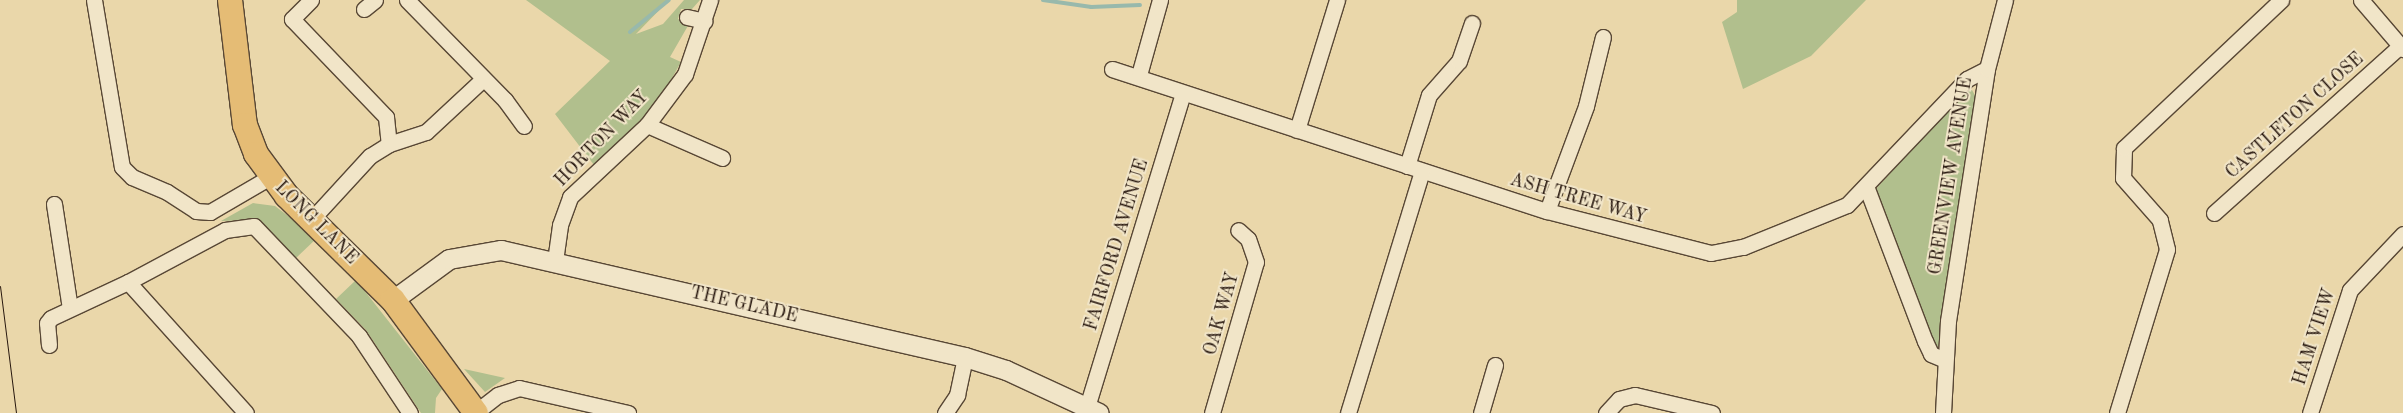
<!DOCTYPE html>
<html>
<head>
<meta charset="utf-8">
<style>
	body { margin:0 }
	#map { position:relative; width:2403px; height:413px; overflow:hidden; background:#ead7aa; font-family:"Old Standard TT",serif }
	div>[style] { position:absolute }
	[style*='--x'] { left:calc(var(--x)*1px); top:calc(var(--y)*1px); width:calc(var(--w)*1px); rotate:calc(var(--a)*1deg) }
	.green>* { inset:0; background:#b1bf8d }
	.stream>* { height:4px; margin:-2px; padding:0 2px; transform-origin:2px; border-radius:2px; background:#98b9ac }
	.roads { filter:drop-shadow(1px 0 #584735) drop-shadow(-1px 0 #584735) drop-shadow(0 1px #584735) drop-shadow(0 -1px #584735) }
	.minor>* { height:15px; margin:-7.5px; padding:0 7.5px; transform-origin:7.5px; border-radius:7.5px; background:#f1e5c8 }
	.tertiary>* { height:19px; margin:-9.5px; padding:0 9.5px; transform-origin:9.5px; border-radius:9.5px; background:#f1e5c8 }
	.primary>* { height:24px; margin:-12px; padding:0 12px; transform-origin:12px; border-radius:12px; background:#e5bc75 }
	.tram>* { height:1px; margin:-0.5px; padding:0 0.5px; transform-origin:0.5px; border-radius:0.5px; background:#27170e }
	span { translate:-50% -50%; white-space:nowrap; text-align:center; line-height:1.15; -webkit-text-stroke:4px #f1e5c8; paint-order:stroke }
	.street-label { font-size:18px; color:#27170e }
</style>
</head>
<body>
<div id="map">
	<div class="green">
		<i style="clip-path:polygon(526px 0,669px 0,636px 34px,663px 24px,684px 0,700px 0,692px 9px,681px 9px,678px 19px,689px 24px,670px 57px,681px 62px,667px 87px,643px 118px,594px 165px,555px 114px,610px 61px)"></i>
		<i style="clip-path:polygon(1737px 0,1866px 0,1811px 56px,1743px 89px,1722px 22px,1737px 12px)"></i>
		<i style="clip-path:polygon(1965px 90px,1972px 90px,1976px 97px,1939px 346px,1935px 348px,1875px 190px)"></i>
		<i style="clip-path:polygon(253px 203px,275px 206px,317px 238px,296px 258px,256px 220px,221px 221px)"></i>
		<i style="clip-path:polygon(356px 280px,442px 389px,436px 398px,435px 413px,421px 413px,366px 330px,336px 299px)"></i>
		<i style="clip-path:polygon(464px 369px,505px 378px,485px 392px)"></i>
	</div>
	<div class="stream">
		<i style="--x:1043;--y:0;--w:49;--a:8.3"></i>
		<i style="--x:1091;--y:7;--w:49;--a:-2.3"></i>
		<i style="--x:630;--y:32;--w:50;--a:-39.4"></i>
	</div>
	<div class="roads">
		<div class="minor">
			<i style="--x:94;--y:0;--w:169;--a:80.5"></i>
			<i style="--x:122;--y:167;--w:14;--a:45"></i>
			<i style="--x:132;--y:177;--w:38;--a:23"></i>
			<i style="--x:167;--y:192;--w:35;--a:33"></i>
			<i style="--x:196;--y:211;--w:14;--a:4"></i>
			<i style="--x:210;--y:212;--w:69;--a:-30.3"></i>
			<i style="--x:311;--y:0;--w:27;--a:135"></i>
			<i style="--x:292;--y:19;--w:136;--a:46.2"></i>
			<i style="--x:386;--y:117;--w:27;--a:84"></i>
			<i style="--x:407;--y:0;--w:140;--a:45.6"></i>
			<i style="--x:505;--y:100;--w:32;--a:54"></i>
			<i style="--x:2361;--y:0;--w:65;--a:49.4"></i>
			<i style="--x:364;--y:9;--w:14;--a:-39"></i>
			<i style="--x:687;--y:17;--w:18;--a:13"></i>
			<i style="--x:1112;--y:69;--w:458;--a:18.1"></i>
			<i style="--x:1547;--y:211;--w:169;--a:14.4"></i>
			<i style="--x:1711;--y:253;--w:33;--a:-11"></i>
			<i style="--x:1743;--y:247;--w:112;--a:-22"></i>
			<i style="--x:1847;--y:205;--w:174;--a:-46.4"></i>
			<i style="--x:1967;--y:79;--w:22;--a:-27"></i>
			<i style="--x:1139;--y:75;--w:78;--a:-74.4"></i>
			<i style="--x:647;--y:125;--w:82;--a:23.7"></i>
			<i style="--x:1297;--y:130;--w:136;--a:-72.9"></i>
			<i style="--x:1407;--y:166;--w:74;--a:-72.8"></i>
			<i style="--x:1429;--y:95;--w:45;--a:-48.6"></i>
			<i style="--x:1459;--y:61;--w:40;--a:-71.1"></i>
			<i style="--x:1866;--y:186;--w:166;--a:69.2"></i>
			<i style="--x:1925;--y:341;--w:14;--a:65"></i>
			<i style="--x:1931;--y:354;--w:13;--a:23"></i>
			<i style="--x:54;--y:204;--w:105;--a:81.3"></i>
			<i style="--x:1547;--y:211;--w:112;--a:-69.6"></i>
			<i style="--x:1586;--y:106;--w:71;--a:-76.2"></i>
			<i style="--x:2214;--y:213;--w:250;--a:-41.9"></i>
			<i style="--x:312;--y:219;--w:86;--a:-47.4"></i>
			<i style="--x:370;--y:156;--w:22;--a:-32"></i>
			<i style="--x:389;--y:144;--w:39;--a:-18"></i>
			<i style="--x:426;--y:132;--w:76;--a:-42.9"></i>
			<i style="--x:555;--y:261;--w:36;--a:-82"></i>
			<i style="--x:560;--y:225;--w:30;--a:-70"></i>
			<i style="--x:570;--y:197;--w:105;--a:-43.1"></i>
			<i style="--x:647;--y:125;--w:64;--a:-53.3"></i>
			<i style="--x:685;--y:74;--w:78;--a:-71.3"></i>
			<i style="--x:128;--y:282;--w:110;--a:-28.2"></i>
			<i style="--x:225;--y:230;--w:29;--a:-8"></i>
			<i style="--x:254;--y:226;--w:152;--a:46.3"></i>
			<i style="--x:359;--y:336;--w:92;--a:56.5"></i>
			<i style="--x:49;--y:345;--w:22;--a:-95"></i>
			<i style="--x:47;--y:323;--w:6;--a:-51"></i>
			<i style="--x:51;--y:318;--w:85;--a:-25.1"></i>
			<i style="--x:128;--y:282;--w:176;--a:48"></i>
			<i style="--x:1087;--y:407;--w:328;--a:-73"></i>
			<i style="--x:476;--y:412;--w:28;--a:-38"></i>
			<i style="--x:498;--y:395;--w:22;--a:-18"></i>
			<i style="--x:519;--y:388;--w:112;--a:12.9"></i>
			<i style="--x:945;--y:413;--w:22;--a:-56"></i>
			<i style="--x:957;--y:395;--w:39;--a:-78"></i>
			<i style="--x:1212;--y:413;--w:157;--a:-73.8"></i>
			<i style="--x:1256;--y:262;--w:24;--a:-109"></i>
			<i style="--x:1248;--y:239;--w:13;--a:-138"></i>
			<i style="--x:1348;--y:413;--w:253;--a:-73"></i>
			<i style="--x:1481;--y:413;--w:50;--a:-73.7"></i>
			<i style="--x:1606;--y:413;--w:19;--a:-47"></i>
			<i style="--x:1619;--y:399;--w:16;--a:-14"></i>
			<i style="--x:1635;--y:395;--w:79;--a:13.2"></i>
			<i style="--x:1943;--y:413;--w:92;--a:-86.9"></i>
			<i style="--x:1948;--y:321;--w:255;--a:-81.2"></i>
			<i style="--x:1987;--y:69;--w:71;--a:-75.4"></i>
			<i style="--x:2117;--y:413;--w:171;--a:-73"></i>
			<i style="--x:2167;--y:249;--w:30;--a:-104"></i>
			<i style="--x:2160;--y:220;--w:56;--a:-131.4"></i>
			<i style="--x:2123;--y:178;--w:30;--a:-88"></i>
			<i style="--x:2124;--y:148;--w:216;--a:-43.3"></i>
			<i style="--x:2310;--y:413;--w:129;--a:-72"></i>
			<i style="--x:2350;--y:290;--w:77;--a:-46.6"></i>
		</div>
		<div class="tertiary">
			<i style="--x:393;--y:300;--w:69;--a:-36.2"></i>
			<i style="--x:449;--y:259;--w:53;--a:-9.8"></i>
			<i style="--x:501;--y:250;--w:476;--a:13"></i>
			<i style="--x:965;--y:357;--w:43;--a:17.6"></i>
			<i style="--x:1006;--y:370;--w:102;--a:24.8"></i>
		</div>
		<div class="primary">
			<i style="--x:230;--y:0;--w:126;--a:83.2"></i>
			<i style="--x:245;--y:125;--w:31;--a:69"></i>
			<i style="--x:256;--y:154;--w:52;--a:53.6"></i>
			<i style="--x:287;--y:196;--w:148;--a:44.5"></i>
			<i style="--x:393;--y:300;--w:140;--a:53.7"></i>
		</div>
	</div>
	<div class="tram">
		<i style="--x:0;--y:286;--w:128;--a:82.8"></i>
	</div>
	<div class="street-label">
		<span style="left:2295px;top:116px;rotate:-42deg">CASTLETON CLOSE</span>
		<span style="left:602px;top:139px;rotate:-46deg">HORTON WAY</span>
		<span style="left:1951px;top:176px;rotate:-81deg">GREENVIEW AVENUE</span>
		<span style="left:1578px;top:199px;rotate:16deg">ASH TREE WAY</span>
		<span style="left:316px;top:223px;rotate:45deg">LONG LANE</span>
		<span style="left:1117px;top:245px;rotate:-73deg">FAIRFORD AVENUE</span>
		<span style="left:744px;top:305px;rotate:13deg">THE GLADE</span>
		<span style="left:1222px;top:314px;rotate:-74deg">OAK WAY</span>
		<span style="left:2315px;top:337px;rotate:-72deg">HAM VIEW</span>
	</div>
</div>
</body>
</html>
